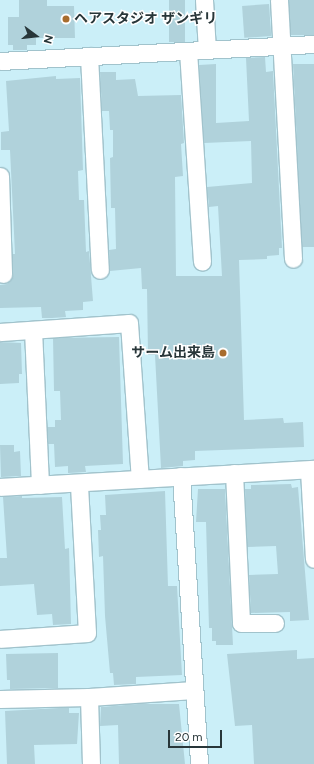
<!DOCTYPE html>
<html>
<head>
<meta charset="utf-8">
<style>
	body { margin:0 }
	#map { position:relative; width:314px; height:764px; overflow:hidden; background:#cbeff8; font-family:Figtree,"Noto Sans JP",sans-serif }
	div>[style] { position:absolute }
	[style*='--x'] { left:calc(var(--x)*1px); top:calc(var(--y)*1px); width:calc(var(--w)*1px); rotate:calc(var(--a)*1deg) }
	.building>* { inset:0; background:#b0d2db; transform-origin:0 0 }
	.roads { filter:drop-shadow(1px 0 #a1c3cc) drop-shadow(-1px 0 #a1c3cc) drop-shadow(0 1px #a1c3cc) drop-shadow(0 -1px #a1c3cc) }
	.minor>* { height:17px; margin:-8.5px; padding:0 8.5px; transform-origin:8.5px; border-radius:8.5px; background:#fff }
	.dots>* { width:11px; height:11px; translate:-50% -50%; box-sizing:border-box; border:2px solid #fff; border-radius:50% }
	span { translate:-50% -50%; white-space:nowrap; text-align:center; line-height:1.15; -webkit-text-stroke:3px #fff; paint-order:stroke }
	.poi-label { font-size:14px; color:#283639; font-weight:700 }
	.left { translate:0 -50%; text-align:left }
	.right { translate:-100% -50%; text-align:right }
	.north { position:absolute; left:16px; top:16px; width:40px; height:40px; -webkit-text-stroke:3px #fff; paint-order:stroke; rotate:105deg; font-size:11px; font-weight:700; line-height:16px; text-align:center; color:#283639 }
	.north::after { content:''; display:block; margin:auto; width:14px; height:18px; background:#283639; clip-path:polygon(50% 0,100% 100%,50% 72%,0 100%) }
	.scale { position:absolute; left:168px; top:730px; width:54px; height:18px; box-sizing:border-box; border:2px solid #283639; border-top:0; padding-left:5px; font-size:12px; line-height:14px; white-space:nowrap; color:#283639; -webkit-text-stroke:3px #fff; paint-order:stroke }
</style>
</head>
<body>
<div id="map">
	<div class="building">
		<i style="clip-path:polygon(19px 0,47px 0,47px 6px,74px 6px,75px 38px,36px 38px,36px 45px,27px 45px,27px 50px,13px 50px,13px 45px,8px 45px,8px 17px,19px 17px)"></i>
		<i style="left:169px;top:0;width:16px;height:42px"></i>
		<i style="left:289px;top:0;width:25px;height:35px"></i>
		<i style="left:269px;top:4px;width:32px;height:27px;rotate:86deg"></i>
		<i style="clip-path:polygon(265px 57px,266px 72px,273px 71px,282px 248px,279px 248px,279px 255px,267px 256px,267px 259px,239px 260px,244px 420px,283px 418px,284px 423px,303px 422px,304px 447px,195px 451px,195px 460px,183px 461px,183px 466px,161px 468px,155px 355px,148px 355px,147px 289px,142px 289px,141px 268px,110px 271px,109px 250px,116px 249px,115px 208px,111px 208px,110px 158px,113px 157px,113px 130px,110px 130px,109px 111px,102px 111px,100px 72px,116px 72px,116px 80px,135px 79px,138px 96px,181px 95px,184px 143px,181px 144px,183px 176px,175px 177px,176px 276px,222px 276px,218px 206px,209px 207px,207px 187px,252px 183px,251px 141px,204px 143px,199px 65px,216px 64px,216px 123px,249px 121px,246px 58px)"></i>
		<i style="clip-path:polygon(293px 64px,314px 64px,314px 247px,302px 247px)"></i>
		<i style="clip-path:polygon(56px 76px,56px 79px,80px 78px,83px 170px,78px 171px,79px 200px,84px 200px,86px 252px,89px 251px,93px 301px,83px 302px,83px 310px,65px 311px,66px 317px,52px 318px,42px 318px,41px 307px,0 308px,0 285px,7px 284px,12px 278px,12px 254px,15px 254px,10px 150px,1px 150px,1px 132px,9px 131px,6px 81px)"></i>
		<i style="clip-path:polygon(119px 337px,123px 464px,85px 466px,86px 472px,68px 473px,68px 466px,55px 467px,54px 444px,48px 444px,47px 427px,55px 427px,55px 420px,61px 420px,60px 391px,54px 391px,53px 338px)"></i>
		<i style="clip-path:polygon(0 342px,21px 343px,22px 374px,19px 374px,19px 383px,0 384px)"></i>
		<i style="clip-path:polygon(0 445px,14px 445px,14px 452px,20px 451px,21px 476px,1px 477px)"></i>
		<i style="clip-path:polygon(291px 484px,292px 488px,298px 487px,309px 620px,290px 621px,290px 612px,251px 613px,249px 575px,278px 574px,276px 546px,247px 547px,245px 489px,251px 489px,251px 485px)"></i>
		<i style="clip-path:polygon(198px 489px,225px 489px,233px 645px,216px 645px,216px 641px,212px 641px,212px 628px,209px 628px,206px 522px,196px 522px)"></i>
		<i style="clip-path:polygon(165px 491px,168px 586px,177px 586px,182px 675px,136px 677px,136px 684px,114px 685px,113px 673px,110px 673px,105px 616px,103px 556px,99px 557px,98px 530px,101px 530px,100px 515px,106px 515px,105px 495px)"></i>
		<i style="clip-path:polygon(22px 496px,22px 498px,62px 497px,65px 549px,69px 548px,71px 624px,53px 625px,52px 614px,37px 615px,34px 584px,0 586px,0 558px,7px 558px,3px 497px)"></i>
		<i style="clip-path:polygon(297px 650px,297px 659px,314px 658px,314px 764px,254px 764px,252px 725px,235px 726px,227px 654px)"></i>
		<i style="clip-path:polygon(58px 653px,58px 688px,10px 689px,10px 680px,7px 680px,6px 654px)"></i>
		<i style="clip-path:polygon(138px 704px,179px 704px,185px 764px,119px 764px,118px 725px,100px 726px,101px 707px)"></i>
		<i style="clip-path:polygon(59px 708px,69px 708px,69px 713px,79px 713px,77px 744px,34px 745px,35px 764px,7px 764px,5px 711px)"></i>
	</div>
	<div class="roads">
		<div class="minor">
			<i style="--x:204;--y:0;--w:50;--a:86.6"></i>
			<i style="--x:279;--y:0;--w:259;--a:86.9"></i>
			<i style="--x:188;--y:51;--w:211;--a:86.2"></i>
			<i style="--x:89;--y:56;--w:214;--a:87.1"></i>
			<i style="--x:0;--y:61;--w:314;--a:-3.1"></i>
			<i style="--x:0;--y:176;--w:98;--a:88.2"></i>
			<i style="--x:33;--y:330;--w:155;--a:87.4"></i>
			<i style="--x:0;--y:332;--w:129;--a:-4"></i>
			<i style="--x:129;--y:323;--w:156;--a:86"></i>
			<i style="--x:309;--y:470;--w:89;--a:86.8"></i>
			<i style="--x:234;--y:473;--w:150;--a:87.3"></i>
			<i style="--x:241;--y:623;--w:34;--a:0"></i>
			<i style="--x:181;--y:476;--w:289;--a:86.4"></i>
			<i style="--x:0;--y:487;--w:315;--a:-3.3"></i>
			<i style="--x:0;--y:639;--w:87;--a:-3.9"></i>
			<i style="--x:87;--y:633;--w:150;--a:-93.1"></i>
			<i style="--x:89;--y:697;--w:67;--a:88.3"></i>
			<i style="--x:0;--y:699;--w:89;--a:-1.3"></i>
			<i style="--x:89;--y:697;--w:105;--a:-3.8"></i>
		</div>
	</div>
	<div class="dots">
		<i style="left:66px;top:19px;background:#a86d2e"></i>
		<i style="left:223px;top:353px;background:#a86d2e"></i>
	</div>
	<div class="poi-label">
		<span class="left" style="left:74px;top:19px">ヘアスタジオ ザンギリ</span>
		<span class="right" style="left:215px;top:353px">サーム出来島</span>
	</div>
	<div class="north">N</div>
	<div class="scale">20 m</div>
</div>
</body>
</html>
